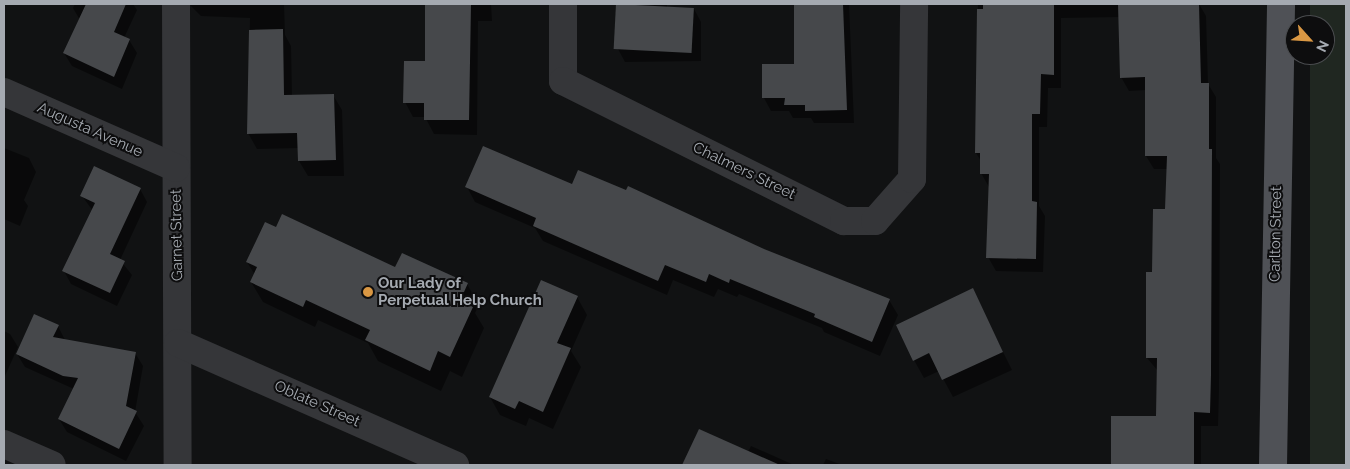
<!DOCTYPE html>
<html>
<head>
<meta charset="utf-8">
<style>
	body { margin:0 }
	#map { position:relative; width:1350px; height:469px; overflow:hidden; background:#111213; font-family:Raleway,sans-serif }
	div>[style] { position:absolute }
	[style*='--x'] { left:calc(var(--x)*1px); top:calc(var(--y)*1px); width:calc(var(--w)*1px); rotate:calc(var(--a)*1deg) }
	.green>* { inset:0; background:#202721 }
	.shadow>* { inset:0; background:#0007 }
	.building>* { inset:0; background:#46484b; transform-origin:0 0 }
	.minor>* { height:28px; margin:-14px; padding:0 14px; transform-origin:14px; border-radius:14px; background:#353639 }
	.major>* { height:28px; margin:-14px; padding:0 14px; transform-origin:14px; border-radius:14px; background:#4f5156 }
	.dots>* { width:14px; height:14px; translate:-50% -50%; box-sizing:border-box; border:2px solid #0d0d0e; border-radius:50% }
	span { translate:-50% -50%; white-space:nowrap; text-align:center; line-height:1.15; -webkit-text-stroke:4px #0d0d0e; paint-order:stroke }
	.street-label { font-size:15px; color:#a5aab1 }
	.poi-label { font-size:15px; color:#a5aab1; font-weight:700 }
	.left { translate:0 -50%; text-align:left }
	.frame { position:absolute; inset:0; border:5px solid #a5aab1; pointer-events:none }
	.north { position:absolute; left:1285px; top:15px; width:50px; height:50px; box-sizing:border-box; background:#0d0d0e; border:1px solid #4a4c4f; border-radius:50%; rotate:116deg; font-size:14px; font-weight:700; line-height:20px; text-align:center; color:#a5aab1 }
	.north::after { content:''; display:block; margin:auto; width:18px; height:22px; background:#d99743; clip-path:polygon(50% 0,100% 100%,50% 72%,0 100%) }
</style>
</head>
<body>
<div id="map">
	<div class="green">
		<i style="clip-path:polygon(1310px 4px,1346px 4px,1346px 465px,1310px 465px,1310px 55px,1325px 55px,1325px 25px,1310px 25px)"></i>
	</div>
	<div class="shadow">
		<i style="clip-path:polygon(75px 4px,133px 4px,137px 10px,124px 38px,129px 40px,137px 53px,122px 89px,72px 66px,64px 53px,80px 20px,73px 8px)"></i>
		<i style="clip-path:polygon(189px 4px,284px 4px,285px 35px,291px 46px,292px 96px,333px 95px,342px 110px,344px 176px,308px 176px,299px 161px,299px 148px,257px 149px,248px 133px,250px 18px,201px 16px)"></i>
		<i style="clip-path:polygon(426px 4px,491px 4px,492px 21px,478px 21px,477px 135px,434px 134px,425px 117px,413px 117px,405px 102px,426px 62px)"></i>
		<i style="clip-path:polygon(617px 4px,667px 4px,667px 9px,694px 9px,701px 22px,701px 61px,625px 62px,618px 49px)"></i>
		<i style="clip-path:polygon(795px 4px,849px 4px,854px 123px,814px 123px,811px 118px,793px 118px,789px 111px,771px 111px,764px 98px,796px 65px)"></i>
		<i style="clip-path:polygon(978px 4px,1199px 4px,1206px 16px,1208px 84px,1216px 97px,1216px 158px,1220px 164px,1219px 389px,1218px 426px,1201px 426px,1201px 465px,1112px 465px,1112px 417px,1157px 417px,1158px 371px,1147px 358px,1153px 273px,1167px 210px,1168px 169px,1154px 169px,1146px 156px,1146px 90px,1129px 91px,1121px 77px,1120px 17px,1061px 18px,1061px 88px,1048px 88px,1047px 127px,1039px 127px,1039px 206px,1045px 216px,1043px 272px,996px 271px,988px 257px,989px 187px,981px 173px,981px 161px,976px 153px)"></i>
		<i style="clip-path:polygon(4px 148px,29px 158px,36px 172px,24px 200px,28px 206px,20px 226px,4px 219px)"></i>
		<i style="clip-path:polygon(572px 186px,764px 250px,889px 300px,898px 315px,880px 356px,824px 332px,822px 328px,739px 294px,737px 297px,718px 289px,714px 297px,673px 280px,667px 295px,543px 241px,535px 228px,475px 202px,467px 187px)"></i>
		<i style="clip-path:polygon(140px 189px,147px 202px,120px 260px,132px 275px,117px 306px,71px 284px,64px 271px,93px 211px,82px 196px)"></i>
		<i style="clip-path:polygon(247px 262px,396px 269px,467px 284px,479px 305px,475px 313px,484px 328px,462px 377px,450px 371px,441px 391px,378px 361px,368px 343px,318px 320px,315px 327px,263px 302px,251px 282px,255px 275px)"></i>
		<i style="clip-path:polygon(972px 290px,1012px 370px,953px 397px,939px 371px,924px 378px,914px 360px)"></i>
		<i style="clip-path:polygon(577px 297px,587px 315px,571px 351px,581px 367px,553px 429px,529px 418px,526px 426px,500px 415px,490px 397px)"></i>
		<i style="clip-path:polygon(58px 326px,65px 340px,135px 353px,143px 366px,135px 412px,144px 426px,126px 461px,67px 432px,59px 419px,74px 389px,25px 367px,17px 354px)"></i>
		<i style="clip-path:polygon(4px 331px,10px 334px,18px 347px,4px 378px)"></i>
		<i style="clip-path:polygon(700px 430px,748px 452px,751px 446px,794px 465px,684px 465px)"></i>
		<i style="clip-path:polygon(826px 459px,842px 465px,823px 465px)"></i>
	</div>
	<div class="building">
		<i style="clip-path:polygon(86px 4px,126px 4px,114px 32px,130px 39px,114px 77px,63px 53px)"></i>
		<i style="clip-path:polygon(425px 4px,471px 4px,469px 120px,424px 120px,424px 103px,403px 103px,404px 61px,425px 61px)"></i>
		<i style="left:616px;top:4px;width:78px;height:45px;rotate:3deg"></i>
		<i style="clip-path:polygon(794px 4px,843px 4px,847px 110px,805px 111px,805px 105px,784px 105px,785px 98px,762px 98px,762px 64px,794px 64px)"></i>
		<i style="clip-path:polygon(983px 4px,1054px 4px,1054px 75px,1041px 74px,1040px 114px,1032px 114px,1032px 201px,1037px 202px,1036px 259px,986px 258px,989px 174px,980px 174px,980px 153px,975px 153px,977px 9px,983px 9px)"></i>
		<i style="clip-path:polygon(1118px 4px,1199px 4px,1201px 83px,1209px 83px,1209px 149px,1212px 149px,1211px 375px,1210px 413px,1194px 412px,1194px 465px,1111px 465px,1111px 416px,1156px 416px,1157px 358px,1146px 358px,1146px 272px,1152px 272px,1153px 209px,1165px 209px,1167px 156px,1145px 156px,1145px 77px,1120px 78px)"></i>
		<i style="clip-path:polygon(283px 29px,284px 95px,334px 94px,336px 160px,298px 161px,297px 133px,247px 134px,249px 30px)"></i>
		<i style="clip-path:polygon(483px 146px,572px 184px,578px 170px,626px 190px,628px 186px,764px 249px,890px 299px,872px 342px,814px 317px,815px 314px,730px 279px,729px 283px,709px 274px,706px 282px,665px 265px,658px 281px,533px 226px,536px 218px,465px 187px)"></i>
		<i style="clip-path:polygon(94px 166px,141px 188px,110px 254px,125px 261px,110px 293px,62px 271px,95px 203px,80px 196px)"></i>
		<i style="clip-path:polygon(282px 214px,395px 267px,402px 253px,468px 283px,460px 301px,473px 307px,450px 357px,438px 351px,430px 371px,365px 340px,370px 330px,306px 300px,303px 307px,250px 282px,257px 267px,246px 262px,265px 222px,276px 227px)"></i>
		<i style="clip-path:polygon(541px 280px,578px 296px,557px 343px,571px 348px,543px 412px,519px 401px,515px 409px,489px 397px)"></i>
		<i style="clip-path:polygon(973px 288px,1003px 352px,942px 380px,929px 353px,913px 361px,896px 325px)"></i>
		<i style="clip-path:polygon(34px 314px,59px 325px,53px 337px,136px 352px,126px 406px,137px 411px,119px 449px,58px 419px,78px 378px,63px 376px,16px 354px)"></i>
		<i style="clip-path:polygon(699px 429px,780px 465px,682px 465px)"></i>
	</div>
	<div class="minor">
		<i style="--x:176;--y:4;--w:461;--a:89.8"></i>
		<i style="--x:563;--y:4;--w:77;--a:90"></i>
		<i style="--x:563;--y:81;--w:314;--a:26.5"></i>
		<i style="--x:844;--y:221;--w:31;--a:0"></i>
		<i style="--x:875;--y:221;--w:56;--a:-48.6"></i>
		<i style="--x:912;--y:179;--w:175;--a:-89.3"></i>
		<i style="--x:4;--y:92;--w:188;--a:23.8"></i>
		<i style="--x:178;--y:343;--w:303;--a:23.8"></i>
		<i style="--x:4;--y:444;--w:52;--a:23.6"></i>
	</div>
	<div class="major">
		<i style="--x:1273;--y:465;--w:461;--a:-89"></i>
	</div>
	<div class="dots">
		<i style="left:368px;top:292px;background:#d99743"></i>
	</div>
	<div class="street-label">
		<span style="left:90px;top:130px;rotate:24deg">Augusta Avenue</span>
		<span style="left:744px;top:171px;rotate:26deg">Chalmers Street</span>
		<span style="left:1276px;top:234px;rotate:-89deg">Carlton Street</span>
		<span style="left:177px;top:235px;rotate:-91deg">Garnet Street</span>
		<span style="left:317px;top:404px;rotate:24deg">Oblate Street</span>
	</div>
	<div class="poi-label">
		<span class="left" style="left:378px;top:292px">Our Lady of<br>Perpetual Help Church</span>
	</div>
	<div class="frame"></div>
	<div class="north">N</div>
</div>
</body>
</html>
